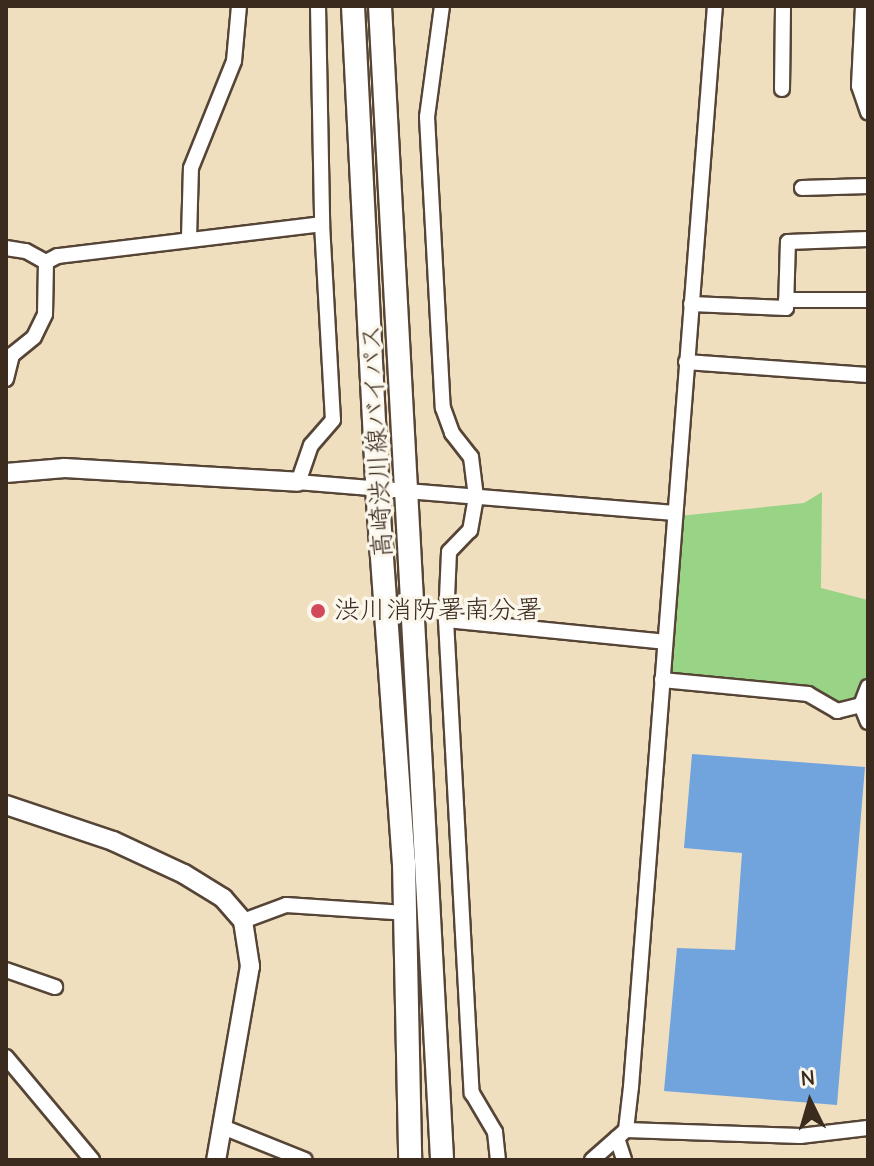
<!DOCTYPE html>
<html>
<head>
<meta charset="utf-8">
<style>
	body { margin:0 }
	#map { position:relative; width:874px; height:1166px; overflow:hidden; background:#efdfbf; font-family:"Comic Neue","Klee One",sans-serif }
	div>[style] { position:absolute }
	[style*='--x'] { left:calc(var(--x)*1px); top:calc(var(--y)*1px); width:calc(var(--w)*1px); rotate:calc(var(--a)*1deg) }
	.green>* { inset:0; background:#99d386 }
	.water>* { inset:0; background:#71a4dd }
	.roads { filter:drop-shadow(2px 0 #564536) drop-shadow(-2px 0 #564536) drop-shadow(0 2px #564536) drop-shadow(0 -2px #564536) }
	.minor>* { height:14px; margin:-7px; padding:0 7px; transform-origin:7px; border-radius:7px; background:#fff }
	.tertiary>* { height:18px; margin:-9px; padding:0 9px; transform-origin:9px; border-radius:9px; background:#fff }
	.primary>* { height:22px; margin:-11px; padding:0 11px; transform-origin:11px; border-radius:11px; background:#fff }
	.dots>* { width:22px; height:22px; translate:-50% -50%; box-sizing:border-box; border:4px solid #fbf7ec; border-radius:50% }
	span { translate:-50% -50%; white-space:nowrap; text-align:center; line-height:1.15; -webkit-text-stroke:7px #fbf7ec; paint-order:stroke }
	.street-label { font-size:26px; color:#3b2a1e }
	.poi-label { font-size:26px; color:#3b2a1e }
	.left { translate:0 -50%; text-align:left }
	.frame { position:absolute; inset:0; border:8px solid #3b2a1e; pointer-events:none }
	.north { position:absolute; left:770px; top:1062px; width:80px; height:80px; -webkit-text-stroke:6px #fbf7ec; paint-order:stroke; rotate:355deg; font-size:22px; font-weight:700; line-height:32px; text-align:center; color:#3b2a1e }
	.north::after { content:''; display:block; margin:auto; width:28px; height:36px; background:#3b2a1e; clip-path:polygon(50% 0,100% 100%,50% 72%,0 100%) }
</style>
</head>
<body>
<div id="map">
	<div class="green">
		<i style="clip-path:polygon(822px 492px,821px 588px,868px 600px,868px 711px,837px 707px,810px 690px,667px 676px,679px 516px,804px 503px)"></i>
	</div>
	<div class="water">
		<i style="clip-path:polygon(692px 754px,865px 767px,837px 1105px,664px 1091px,677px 948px,735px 950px,742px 853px,684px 848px)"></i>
	</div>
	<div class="roads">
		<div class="minor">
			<i style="--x:318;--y:6;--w:218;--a:88.9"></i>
			<i style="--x:322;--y:224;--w:196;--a:86.8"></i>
			<i style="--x:333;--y:420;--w:33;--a:131"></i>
			<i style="--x:311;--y:445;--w:39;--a:109"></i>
			<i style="--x:298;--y:482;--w:377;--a:4.7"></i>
			<i style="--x:442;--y:6;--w:112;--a:97.7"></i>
			<i style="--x:427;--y:117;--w:291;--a:86.9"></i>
			<i style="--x:443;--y:408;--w:27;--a:70"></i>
			<i style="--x:452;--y:433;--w:31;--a:52"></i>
			<i style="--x:471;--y:457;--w:40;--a:82.9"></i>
			<i style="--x:476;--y:497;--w:34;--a:100"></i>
			<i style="--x:470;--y:530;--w:30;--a:134"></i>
			<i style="--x:449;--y:552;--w:68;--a:92.5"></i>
			<i style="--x:446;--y:620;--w:474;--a:86.9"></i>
			<i style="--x:472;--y:1093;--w:45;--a:59.5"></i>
			<i style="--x:495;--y:1132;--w:28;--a:84"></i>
			<i style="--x:863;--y:6;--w:80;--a:92.9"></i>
			<i style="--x:859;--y:86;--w:28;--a:71"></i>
			<i style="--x:782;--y:89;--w:83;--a:-89.3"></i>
			<i style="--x:802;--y:188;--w:66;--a:-1.7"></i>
			<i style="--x:189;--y:238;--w:70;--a:-88.4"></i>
			<i style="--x:191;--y:168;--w:115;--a:-68.1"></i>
			<i style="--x:234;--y:61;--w:55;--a:-84.8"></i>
			<i style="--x:6;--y:248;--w:20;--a:9"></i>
			<i style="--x:26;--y:251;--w:23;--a:29"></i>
			<i style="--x:786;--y:300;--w:82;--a:0"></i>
			<i style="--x:691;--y:304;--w:95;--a:2.4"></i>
			<i style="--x:786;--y:308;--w:66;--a:-88.3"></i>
			<i style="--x:788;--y:242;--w:80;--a:-2.1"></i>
			<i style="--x:686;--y:362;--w:182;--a:4.1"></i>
			<i style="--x:6;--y:379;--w:25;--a:-76"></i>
			<i style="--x:12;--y:355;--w:28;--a:-39"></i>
			<i style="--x:34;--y:337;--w:25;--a:-64"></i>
			<i style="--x:45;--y:314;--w:52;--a:-88.9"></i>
			<i style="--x:46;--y:262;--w:13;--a:-27"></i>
			<i style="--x:58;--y:256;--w:266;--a:-6.9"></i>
			<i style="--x:446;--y:620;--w:220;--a:5.7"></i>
			<i style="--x:662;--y:680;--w:147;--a:5.5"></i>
			<i style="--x:808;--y:694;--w:34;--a:30"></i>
			<i style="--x:837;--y:711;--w:25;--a:-14"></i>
			<i style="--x:868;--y:687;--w:19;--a:111"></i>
			<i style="--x:861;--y:705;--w:18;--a:68"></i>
			<i style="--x:243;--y:921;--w:46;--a:-20.4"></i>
			<i style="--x:286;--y:905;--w:119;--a:3.8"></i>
			<i style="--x:6;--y:970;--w:52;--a:19.1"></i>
			<i style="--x:6;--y:1057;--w:134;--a:50.1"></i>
			<i style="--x:223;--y:1127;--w:88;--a:21.9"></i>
			<i style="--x:626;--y:1130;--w:174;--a:2"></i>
			<i style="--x:800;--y:1136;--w:68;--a:-6.7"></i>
			<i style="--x:617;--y:1138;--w:23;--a:72"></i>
			<i style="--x:592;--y:1160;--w:45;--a:-41.4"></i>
			<i style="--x:626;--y:1130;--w:43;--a:-83.4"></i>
			<i style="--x:631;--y:1087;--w:1084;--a:-85.56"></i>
		</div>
		<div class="tertiary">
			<i style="--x:6;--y:473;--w:59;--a:-4.8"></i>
			<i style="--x:65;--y:468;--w:233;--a:3.4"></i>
			<i style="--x:6;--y:805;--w:113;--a:18.6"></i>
			<i style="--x:113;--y:841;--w:78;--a:24.9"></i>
			<i style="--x:184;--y:874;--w:46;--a:31.6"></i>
			<i style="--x:223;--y:898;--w:30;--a:49"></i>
			<i style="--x:243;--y:921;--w:46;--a:81.2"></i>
			<i style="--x:250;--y:966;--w:197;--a:99.9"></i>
		</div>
		<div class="primary">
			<i style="--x:353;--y:6;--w:483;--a:87.1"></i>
			<i style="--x:377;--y:488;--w:376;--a:85.9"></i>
			<i style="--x:404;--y:863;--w:297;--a:88.8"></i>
			<i style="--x:380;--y:6;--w:1156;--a:86.92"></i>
		</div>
	</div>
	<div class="dots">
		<i style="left:318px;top:611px;background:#d1495b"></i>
	</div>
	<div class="street-label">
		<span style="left:378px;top:441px;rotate:-93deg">高崎渋川線バイパス</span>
	</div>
	<div class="poi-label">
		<span class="left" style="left:334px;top:611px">渋川消防署南分署</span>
	</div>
	<div class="frame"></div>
	<div class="north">N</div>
</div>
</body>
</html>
